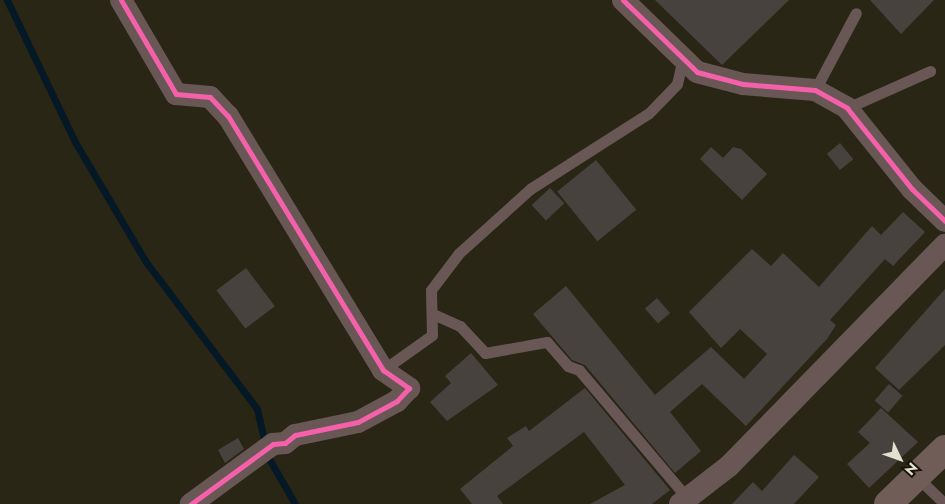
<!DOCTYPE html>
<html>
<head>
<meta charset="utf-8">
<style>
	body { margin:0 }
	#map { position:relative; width:945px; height:504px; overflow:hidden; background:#2a2615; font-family:Jost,sans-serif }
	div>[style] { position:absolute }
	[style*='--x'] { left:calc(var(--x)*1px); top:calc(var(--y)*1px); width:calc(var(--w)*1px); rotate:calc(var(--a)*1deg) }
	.stream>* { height:7px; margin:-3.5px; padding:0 3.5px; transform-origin:3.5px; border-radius:3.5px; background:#051825 }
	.building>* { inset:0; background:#48423f; transform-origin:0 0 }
	.service>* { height:11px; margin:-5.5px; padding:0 5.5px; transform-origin:5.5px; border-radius:5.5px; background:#695755 }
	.minor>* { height:22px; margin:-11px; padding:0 11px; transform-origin:11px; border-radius:11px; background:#695755 }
	.trunk>* { height:28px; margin:-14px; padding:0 14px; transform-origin:14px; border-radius:14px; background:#705d58 }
	.cycleway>* { height:5px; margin:-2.5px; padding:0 2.5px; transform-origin:2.5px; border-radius:2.5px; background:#f560ab }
	span { translate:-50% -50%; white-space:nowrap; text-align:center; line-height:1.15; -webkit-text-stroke:4.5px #171307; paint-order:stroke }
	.north { position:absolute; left:875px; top:434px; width:50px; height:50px; -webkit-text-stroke:4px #171307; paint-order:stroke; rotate:132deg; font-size:14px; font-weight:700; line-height:20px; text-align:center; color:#e4e0cf }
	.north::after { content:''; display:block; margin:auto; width:18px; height:22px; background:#e4e0cf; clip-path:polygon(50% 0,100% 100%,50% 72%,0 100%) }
</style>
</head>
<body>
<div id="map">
	<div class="stream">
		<i style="--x:7;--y:0;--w:157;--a:64.4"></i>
		<i style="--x:75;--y:142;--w:139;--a:59.4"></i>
		<i style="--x:146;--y:262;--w:184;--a:52.9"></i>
		<i style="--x:257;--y:409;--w:49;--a:77.1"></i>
		<i style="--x:268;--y:457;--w:54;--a:60.1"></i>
	</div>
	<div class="building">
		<i style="clip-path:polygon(655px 0,789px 0,722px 65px)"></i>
		<i style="clip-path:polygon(870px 0,934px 0,901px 34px)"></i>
		<i style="left:840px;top:143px;width:21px;height:17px;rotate:51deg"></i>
		<i style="clip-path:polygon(711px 147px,723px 158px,733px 147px,741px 149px,767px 174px,742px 200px,700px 159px)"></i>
		<i style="left:596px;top:160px;width:64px;height:50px;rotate:51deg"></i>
		<i style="left:550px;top:188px;width:21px;height:25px;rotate:47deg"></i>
		<i style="clip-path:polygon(903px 212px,925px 232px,893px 266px,885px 259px,830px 320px,836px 325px,827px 339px,746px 426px,702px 384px,670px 412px,701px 451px,675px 473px,585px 365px,572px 360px,533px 314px,566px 286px,655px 395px,711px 347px,744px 379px,767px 354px,740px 329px,721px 348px,689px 312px,752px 249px,771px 266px,783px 253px,819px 287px,872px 226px,881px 235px)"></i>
		<i style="left:246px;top:268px;width:48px;height:37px;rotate:53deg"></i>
		<i style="clip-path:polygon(945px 289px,945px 345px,899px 390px,875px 368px)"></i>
		<i style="left:657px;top:298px;width:20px;height:16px;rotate:49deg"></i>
		<i style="clip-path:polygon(471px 353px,498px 385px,447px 421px,430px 402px,451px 383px,445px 376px)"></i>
		<i style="left:889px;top:384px;width:18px;height:22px;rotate:41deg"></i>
		<i style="clip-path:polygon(585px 388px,670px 490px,652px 504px,590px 504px,625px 485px,584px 432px,497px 496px,503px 504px,472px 504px,460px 489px,513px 446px,507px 438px,526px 426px,529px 431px)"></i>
		<i style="clip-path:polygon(881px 408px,918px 442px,869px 488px,847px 464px,870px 443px,858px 432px)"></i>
		<i style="clip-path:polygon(238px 438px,244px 449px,225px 463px,218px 450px)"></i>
		<i style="clip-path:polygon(794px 455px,819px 477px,794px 504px,732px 504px,753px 482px,762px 491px)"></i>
	</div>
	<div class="service">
		<i style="--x:815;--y:90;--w:87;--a:-62"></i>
		<i style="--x:847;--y:108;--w:91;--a:-24"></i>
		<i style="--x:433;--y:314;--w:30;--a:24"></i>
		<i style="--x:460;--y:326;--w:37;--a:47"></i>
		<i style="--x:485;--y:353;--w:63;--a:-10.1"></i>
		<i style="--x:547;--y:342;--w:32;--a:49"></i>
		<i style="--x:568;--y:366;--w:12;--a:20"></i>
		<i style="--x:579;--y:370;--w:167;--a:49.8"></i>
		<i style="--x:383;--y:370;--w:60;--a:-35.5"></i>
		<i style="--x:432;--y:335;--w:45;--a:-91.3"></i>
		<i style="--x:431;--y:290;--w:46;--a:-52.9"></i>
		<i style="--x:459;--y:253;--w:96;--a:-42"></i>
		<i style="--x:530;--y:189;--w:141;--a:-32.6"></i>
		<i style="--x:649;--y:113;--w:40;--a:-46"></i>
		<i style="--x:677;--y:84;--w:23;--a:-77"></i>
		<i style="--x:917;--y:477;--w:39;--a:44"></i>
	</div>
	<div class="minor">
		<i style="--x:121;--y:0;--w:109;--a:59.7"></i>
		<i style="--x:176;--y:94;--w:34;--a:5"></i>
		<i style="--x:210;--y:97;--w:26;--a:47"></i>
		<i style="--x:228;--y:116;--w:298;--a:58.6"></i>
		<i style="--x:383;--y:370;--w:32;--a:35"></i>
		<i style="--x:409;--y:388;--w:18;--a:133"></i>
		<i style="--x:397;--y:401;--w:44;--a:151.7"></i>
		<i style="--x:358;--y:422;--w:64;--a:168.3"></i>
		<i style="--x:295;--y:435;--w:13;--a:141"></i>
		<i style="--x:285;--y:443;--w:12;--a:175"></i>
		<i style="--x:273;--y:444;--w:102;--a:143.8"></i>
		<i style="--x:623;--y:0;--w:103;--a:44.2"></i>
		<i style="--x:697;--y:72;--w:48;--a:14.6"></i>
		<i style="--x:743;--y:84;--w:72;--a:4.8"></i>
		<i style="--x:815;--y:90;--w:37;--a:29"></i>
		<i style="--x:847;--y:108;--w:104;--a:51.3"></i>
		<i style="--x:912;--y:189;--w:46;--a:44.1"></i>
		<i style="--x:680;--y:504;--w:62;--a:-37.8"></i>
		<i style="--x:729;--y:466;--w:309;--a:-45.7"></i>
	</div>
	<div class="trunk">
		<i style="--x:888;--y:504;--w:79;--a:-44"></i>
	</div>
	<div class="cycleway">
		<i style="--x:121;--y:0;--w:109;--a:59.7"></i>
		<i style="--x:176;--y:94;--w:34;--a:5"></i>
		<i style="--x:210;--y:97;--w:26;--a:47"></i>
		<i style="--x:228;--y:116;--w:298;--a:58.6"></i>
		<i style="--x:383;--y:370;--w:32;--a:35"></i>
		<i style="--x:409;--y:388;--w:18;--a:133"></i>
		<i style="--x:397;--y:401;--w:44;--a:151.7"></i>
		<i style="--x:358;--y:422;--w:64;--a:168.3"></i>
		<i style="--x:295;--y:435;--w:13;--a:141"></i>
		<i style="--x:285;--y:443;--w:12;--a:175"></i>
		<i style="--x:273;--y:444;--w:102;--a:143.8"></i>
		<i style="--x:623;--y:0;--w:103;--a:44.2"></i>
		<i style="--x:697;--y:72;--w:48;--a:14.6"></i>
		<i style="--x:743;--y:84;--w:72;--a:4.8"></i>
		<i style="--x:815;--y:90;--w:37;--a:29"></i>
		<i style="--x:847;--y:108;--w:104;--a:51.3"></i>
		<i style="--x:912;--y:189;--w:46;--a:44.1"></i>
	</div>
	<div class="north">N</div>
</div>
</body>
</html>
